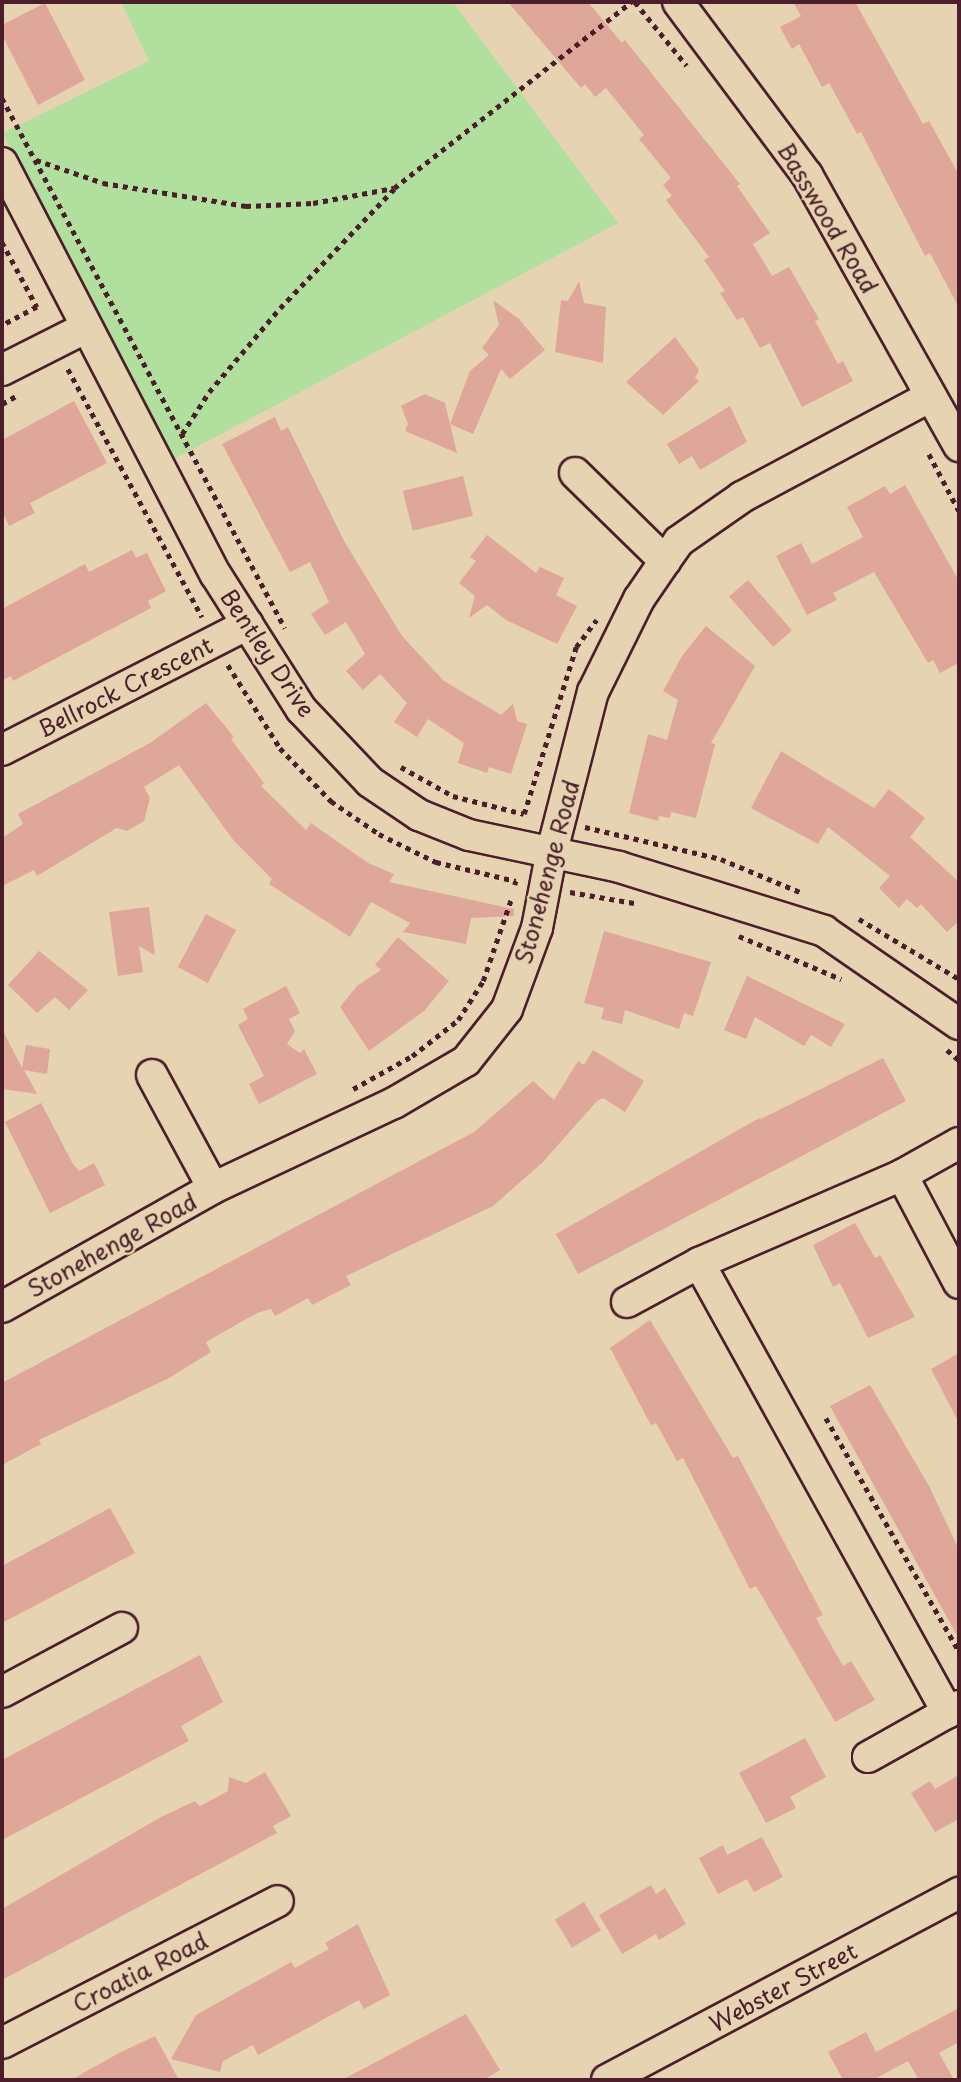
<!DOCTYPE html>
<html>
<head>
<meta charset="utf-8">
<style>
	body { margin:0 }
	#map { position:relative; width:961px; height:2082px; overflow:hidden; background:#e6d3b1; font-family:"Playpen Sans",sans-serif }
	div>[style] { position:absolute }
	[style*='--x'] { left:calc(var(--x)*1px); top:calc(var(--y)*1px); width:calc(var(--w)*1px); rotate:calc(var(--a)*1deg) }
	.green>* { inset:0; background:#b1df9e }
	.building>* { inset:0; background:#dfa799; transform-origin:0 0 }
	.path>* { height:4.5px; margin-top:-2.25px; transform-origin:0; background:repeating-linear-gradient(90deg,#4a1f2b 0 5px,transparent 0 10px) }
	.roads { filter:drop-shadow(2px 0 #4a1f2b) drop-shadow(-2px 0 #4a1f2b) drop-shadow(0 2px #4a1f2b) drop-shadow(0 -2px #4a1f2b) }
	.minor>* { height:30px; margin:-15px; padding:0 15px; transform-origin:15px; border-radius:15px; background:#e6d3b1 }
	span { translate:-50% -50%; white-space:nowrap; text-align:center; line-height:1.15; -webkit-text-stroke:5px #e6d3b1; paint-order:stroke }
	.street-label { font-size:23px; color:#4a1f2b }
	.frame { position:absolute; inset:0; border:4px solid #4a1f2b; pointer-events:none }
</style>
</head>
<body>
<div id="map">
	<div class="green">
		<i style="clip-path:polygon(121px 2px,453px 2px,618px 223px,174px 459px,3px 133px,149px 61px)"></i>
	</div>
	<div class="building">
		<i style="clip-path:polygon(508px 2px,588px 2px,622px 43px,625px 40px,740px 184px,737px 186px,770px 233px,753px 244px,772px 276px,789px 267px,819px 319px,815px 321px,838px 364px,843px 361px,853px 381px,802px 407px,770px 343px,760px 348px,743px 317px,737px 320px,720px 293px,725px 291px,704px 260px,709px 257px,666px 200px,672px 196px,663px 185px,671px 178px,639px 139px,644px 135px,606px 88px,595px 97px,585px 84px,581px 88px)"></i>
		<i style="clip-path:polygon(793px 2px,855px 2px,923px 124px,929px 121px,959px 175px,959px 308px,930px 253px,925px 256px,861px 132px,857px 134px,829px 83px,822px 87px,799px 44px,792px 49px,780px 27px,801px 16px)"></i>
		<i style="clip-path:polygon(45px 3px,85px 80px,38px 105px,2px 35px,2px 25px)"></i>
		<i style="clip-path:polygon(579px 281px,584px 303px,606px 307px,603px 363px,555px 352px,561px 300px,568px 301px)"></i>
		<i style="clip-path:polygon(493px 300px,519px 319px,545px 350px,510px 379px,501px 369px,473px 434px,450px 424px,457px 453px,405px 431px,408px 424px,401px 406px,425px 394px,445px 403px,450px 424px,470px 371px,489px 355px,482px 348px,499px 325px)"></i>
		<i style="clip-path:polygon(675px 337px,699px 370px,695px 378px,699px 381px,663px 415px,626px 382px)"></i>
		<i style="clip-path:polygon(74px 401px,107px 463px,30px 503px,35px 513px,9px 526px,2px 511px,2px 440px)"></i>
		<i style="clip-path:polygon(730px 406px,747px 442px,700px 470px,692px 456px,679px 464px,667px 444px)"></i>
		<i style="clip-path:polygon(275px 417px,281px 431px,288px 427px,344px 541px,402px 636px,444px 681px,501px 715px,513px 704px,517px 721px,527px 724px,511px 774px,489px 767px,487px 773px,458px 763px,464px 743px,428px 719px,417px 737px,394px 722px,407px 703px,380px 674px,363px 690px,346px 671px,365px 654px,346px 622px,325px 635px,311px 614px,329px 602px,310px 562px,290px 572px,222px 444px)"></i>
		<i style="left:463px;top:476px;width:41px;height:62px;rotate:76deg"></i>
		<i style="clip-path:polygon(905px 485px,959px 581px,959px 663px,940px 673px,933px 660px,928px 663px,874px 572px,833px 593px,837px 600px,807px 615px,776px 556px,801px 543px,812px 564px,863px 537px,847px 507px,885px 486px,890px 494px)"></i>
		<i style="clip-path:polygon(487px 535px,536px 573px,540px 567px,564px 578px,556px 595px,577px 606px,557px 644px,506px 620px,487px 605px,469px 618px,475px 596px,459px 583px,476px 561px,470px 557px)"></i>
		<i style="clip-path:polygon(132px 550px,136px 558px,147px 553px,166px 591px,148px 601px,151px 608px,13px 681px,11px 676px,2px 680px,2px 609px,85px 564px,89px 572px)"></i>
		<i style="left:748px;top:580px;width:67px;height:25px;rotate:49deg"></i>
		<i style="clip-path:polygon(706px 626px,755px 666px,711px 743px,715px 744px,696px 818px,671px 812px,670px 818px,659px 816px,658px 821px,629px 813px,648px 734px,667px 740px,678px 700px,663px 691px,682px 656px)"></i>
		<i style="clip-path:polygon(206px 703px,234px 737px,231px 739px,264px 783px,261px 786px,306px 830px,311px 823px,368px 863px,394px 874px,389px 882px,514px 909px,514px 916px,471px 918px,466px 944px,403px 932px,410px 923px,371px 902px,350px 937px,269px 884px,272px 879px,234px 841px,179px 765px,144px 787px,150px 798px,144px 821px,127px 831px,117px 828px,37px 876px,34px 870px,2px 886px,2px 838px,23px 824px,18px 814px,150px 743px)"></i>
		<i style="clip-path:polygon(781px 751px,874px 808px,889px 789px,925px 818px,910px 837px,959px 882px,959px 921px,947px 932px,921px 904px,917px 908px,907px 899px,899px 908px,879px 888px,890px 876px,828px 827px,818px 844px,751px 808px)"></i>
		<i style="clip-path:polygon(149px 907px,155px 955px,139px 946px,143px 972px,118px 976px,109px 912px)"></i>
		<i style="left:206px;top:914px;width:34px;height:60px;rotate:28deg"></i>
		<i style="clip-path:polygon(604px 931px,711px 962px,693px 1016px,684px 1013px,679px 1029px,625px 1010px,622px 1024px,601px 1019px,604px 1008px,584px 1003px)"></i>
		<i style="clip-path:polygon(398px 937px,449px 981px,424px 1011px,369px 1051px,340px 1007px,357px 986px,381px 970px,375px 965px)"></i>
		<i style="clip-path:polygon(39px 951px,88px 990px,69px 1010px,55px 997px,37px 1013px,8px 985px)"></i>
		<i style="clip-path:polygon(747px 976px,845px 1024px,831px 1047px,811px 1035px,804px 1046px,755px 1017px,746px 1039px,724px 1030px)"></i>
		<i style="clip-path:polygon(286px 986px,300px 1013px,289px 1019px,295px 1031px,287px 1044px,300px 1053px,304px 1049px,317px 1074px,259px 1104px,249px 1084px,264px 1076px,238px 1025px,248px 1019px,243px 1009px)"></i>
		<i style="clip-path:polygon(2px 1029px,22px 1068px,26px 1045px,50px 1049px,47px 1074px,24px 1070px,37px 1094px,2px 1089px)"></i>
		<i style="clip-path:polygon(593px 1050px,644px 1081px,625px 1112px,603px 1098px,597px 1101px,542px 1163px,493px 1206px,346px 1276px,351px 1285px,312px 1305px,308px 1298px,275px 1316px,271px 1309px,257px 1313px,206px 1342px,211px 1352px,169px 1378px,39px 1440px,41px 1444px,2px 1465px,2px 1383px,474px 1132px,533px 1081px,554px 1100px,578px 1061px,584px 1065px)"></i>
		<i style="clip-path:polygon(883px 1058px,906px 1101px,578px 1274px,556px 1234px,761px 1117px,759px 1120px)"></i>
		<i style="clip-path:polygon(41px 1103px,73px 1164px,79px 1171px,94px 1163px,105px 1185px,50px 1213px,5px 1122px)"></i>
		<i style="clip-path:polygon(855px 1223px,875px 1258px,880px 1255px,915px 1317px,868px 1338px,840px 1283px,833px 1287px,813px 1245px)"></i>
		<i style="clip-path:polygon(650px 1320px,733px 1458px,738px 1456px,823px 1615px,816px 1618px,843px 1666px,851px 1661px,875px 1700px,835px 1722px,756px 1586px,750px 1589px,683px 1458px,677px 1461px,656px 1423px,651px 1425px,610px 1348px)"></i>
		<i style="clip-path:polygon(959px 1353px,959px 1423px,931px 1369px)"></i>
		<i style="clip-path:polygon(870px 1385px,929px 1486px,959px 1550px,959px 1639px,830px 1406px)"></i>
		<i style="clip-path:polygon(110px 1508px,135px 1553px,2px 1623px,2px 1566px)"></i>
		<i style="clip-path:polygon(200px 1655px,223px 1702px,181px 1726px,189px 1741px,2px 1840px,2px 1760px)"></i>
		<i style="clip-path:polygon(805px 1738px,826px 1777px,790px 1797px,796px 1808px,766px 1823px,739px 1773px)"></i>
		<i style="clip-path:polygon(265px 1772px,291px 1816px,273px 1826px,277px 1833px,2px 1980px,2px 1909px,161px 1817px,195px 1801px,200px 1806px,228px 1791px,229px 1777px,246px 1783px)"></i>
		<i style="clip-path:polygon(959px 1775px,959px 1819px,935px 1832px,911px 1793px,930px 1781px,935px 1789px)"></i>
		<i style="clip-path:polygon(762px 1837px,783px 1877px,754px 1892px,747px 1879px,718px 1894px,699px 1858px,723px 1845px,727px 1855px)"></i>
		<i style="clip-path:polygon(651px 1885px,656px 1894px,665px 1888px,686px 1924px,659px 1940px,656px 1934px,622px 1954px,599px 1915px)"></i>
		<i style="left:584px;top:1902px;width:33px;height:34px;rotate:59deg"></i>
		<i style="clip-path:polygon(358px 1924px,390px 1995px,364px 2009px,359px 2000px,258px 2055px,253px 2045px,223px 2061px,220px 2072px,171px 2059px,196px 2015px,291px 1962px,295px 1968px,329px 1949px,325px 1943px)"></i>
		<i style="clip-path:polygon(959px 2008px,959px 2042px,939px 2053px,954px 2080px,919px 2080px,908px 2061px,873px 2080px,843px 2080px,828px 2052px,866px 2032px,876px 2052px)"></i>
		<i style="clip-path:polygon(466px 2014px,500px 2070px,484px 2080px,342px 2080px)"></i>
		<i style="clip-path:polygon(155px 2036px,179px 2080px,71px 2080px,119px 2053px)"></i>
	</div>
	<div class="path">
		<i style="--x:635;--y:2;--w:82;--a:50.9"></i>
		<i style="--x:2;--y:98;--w:601;--a:61.9"></i>
		<i style="--x:36;--y:160;--w:71;--a:18.9"></i>
		<i style="--x:103;--y:183;--w:145;--a:9.1"></i>
		<i style="--x:246;--y:206;--w:67;--a:-2.6"></i>
		<i style="--x:313;--y:203;--w:82;--a:-10.5"></i>
		<i style="--x:394;--y:188;--w:301;--a:-38.1"></i>
		<i style="--x:2;--y:242;--w:74;--a:61.7"></i>
		<i style="--x:37;--y:307;--w:40;--a:152"></i>
		<i style="--x:68;--y:369;--w:282;--a:61.6"></i>
		<i style="--x:2;--y:404;--w:16;--a:-30"></i>
		<i style="--x:182;--y:434;--w:50;--a:-57.3"></i>
		<i style="--x:209;--y:392;--w:110;--a:-49.8"></i>
		<i style="--x:280;--y:308;--w:165;--a:-46.2"></i>
		<i style="--x:929;--y:454;--w:64;--a:62.2"></i>
		<i style="--x:228;--y:665;--w:98;--a:57.9"></i>
		<i style="--x:280;--y:748;--w:74;--a:46.1"></i>
		<i style="--x:331;--y:801;--w:58;--a:34.5"></i>
		<i style="--x:379;--y:834;--w:64;--a:26.2"></i>
		<i style="--x:436;--y:862;--w:82;--a:13.4"></i>
		<i style="--x:516;--y:881;--w:4;--a:104"></i>
		<i style="--x:401;--y:767;--w:60;--a:29.1"></i>
		<i style="--x:453;--y:796;--w:73;--a:14.2"></i>
		<i style="--x:524;--y:814;--w:175;--a:-72.7"></i>
		<i style="--x:576;--y:647;--w:34;--a:-53"></i>
		<i style="--x:585;--y:827;--w:140;--a:13.2"></i>
		<i style="--x:721;--y:859;--w:86;--a:22.7"></i>
		<i style="--x:570;--y:892;--w:65;--a:9.8"></i>
		<i style="--x:859;--y:919;--w:117;--a:31"></i>
		<i style="--x:739;--y:936;--w:111;--a:22.9"></i>
		<i style="--x:947;--y:1050;--w:16;--a:40"></i>
		<i style="--x:353;--y:1089;--w:68;--a:-29.2"></i>
		<i style="--x:412;--y:1056;--w:58;--a:-38"></i>
		<i style="--x:458;--y:1020;--w:46;--a:-57.3"></i>
		<i style="--x:483;--y:981;--w:89;--a:-71"></i>
		<i style="--x:826;--y:1418;--w:268;--a:60.3"></i>
	</div>
	<div class="roads">
		<div class="minor">
			<i style="--x:678;--y:2;--w:216;--a:53.3"></i>
			<i style="--x:807;--y:175;--w:311;--a:60.7"></i>
			<i style="--x:2;--y:163;--w:464;--a:62.6"></i>
			<i style="--x:216;--y:575;--w:159;--a:57.6"></i>
			<i style="--x:301;--y:709;--w:100;--a:46.6"></i>
			<i style="--x:370;--y:782;--w:59;--a:34"></i>
			<i style="--x:419;--y:815;--w:54;--a:21.8"></i>
			<i style="--x:469;--y:835;--w:153;--a:12"></i>
			<i style="--x:619;--y:867;--w:215;--a:17.3"></i>
			<i style="--x:824;--y:931;--w:164;--a:34.6"></i>
			<i style="--x:2;--y:370;--w:95;--a:-26.8"></i>
			<i style="--x:575;--y:473;--w:126;--a:44.4"></i>
			<i style="--x:2;--y:750;--w:276;--a:-27.1"></i>
			<i style="--x:152;--y:1075;--w:128;--a:61.6"></i>
			<i style="--x:902;--y:1175;--w:122;--a:62.2"></i>
			<i style="--x:699;--y:1263;--w:514;--a:61.04"></i>
			<i style="--x:627;--y:1302;--w:82;--a:-28.4"></i>
			<i style="--x:699;--y:1263;--w:221;--a:-23.4"></i>
			<i style="--x:902;--y:1175;--w:65;--a:-29.3"></i>
			<i style="--x:2;--y:1307;--w:242;--a:-29.4"></i>
			<i style="--x:213;--y:1188;--w:200;--a:-25.2"></i>
			<i style="--x:394;--y:1103;--w:83;--a:-30.3"></i>
			<i style="--x:466;--y:1061;--w:66;--a:-51.7"></i>
			<i style="--x:507;--y:1009;--w:86;--a:-69.7"></i>
			<i style="--x:537;--y:928;--w:74;--a:-79.1"></i>
			<i style="--x:551;--y:855;--w:168;--a:-75.6"></i>
			<i style="--x:593;--y:692;--w:104;--a:-63.7"></i>
			<i style="--x:639;--y:599;--w:46;--a:-55.6"></i>
			<i style="--x:665;--y:561;--w:24;--a:-55"></i>
			<i style="--x:679;--y:541;--w:77;--a:-34.9"></i>
			<i style="--x:742;--y:497;--w:214;--a:-28.1"></i>
			<i style="--x:2;--y:1692;--w:136;--a:-28.1"></i>
			<i style="--x:868;--y:1757;--w:104;--a:-29.3"></i>
			<i style="--x:2;--y:2043;--w:310;--a:-27.2"></i>
			<i style="--x:607;--y:2080;--w:399;--a:-28"></i>
		</div>
	</div>
	<div class="street-label">
		<span style="left:828px;top:218px;rotate:59deg">Basswood Road</span>
		<span style="left:268px;top:653px;rotate:56deg">Bentley Drive</span>
		<span style="left:125px;top:687px;rotate:-27deg">Bellrock Crescent</span>
		<span style="left:547px;top:872px;rotate:-75deg">Stonehenge Road</span>
		<span style="left:112px;top:1245px;rotate:-29deg">Stonehenge Road</span>
		<span style="left:140px;top:1972px;rotate:-27deg">Croatia Road</span>
		<span style="left:783px;top:1987px;rotate:-28deg">Webster Street</span>
	</div>
	<div class="frame"></div>
</div>
</body>
</html>
